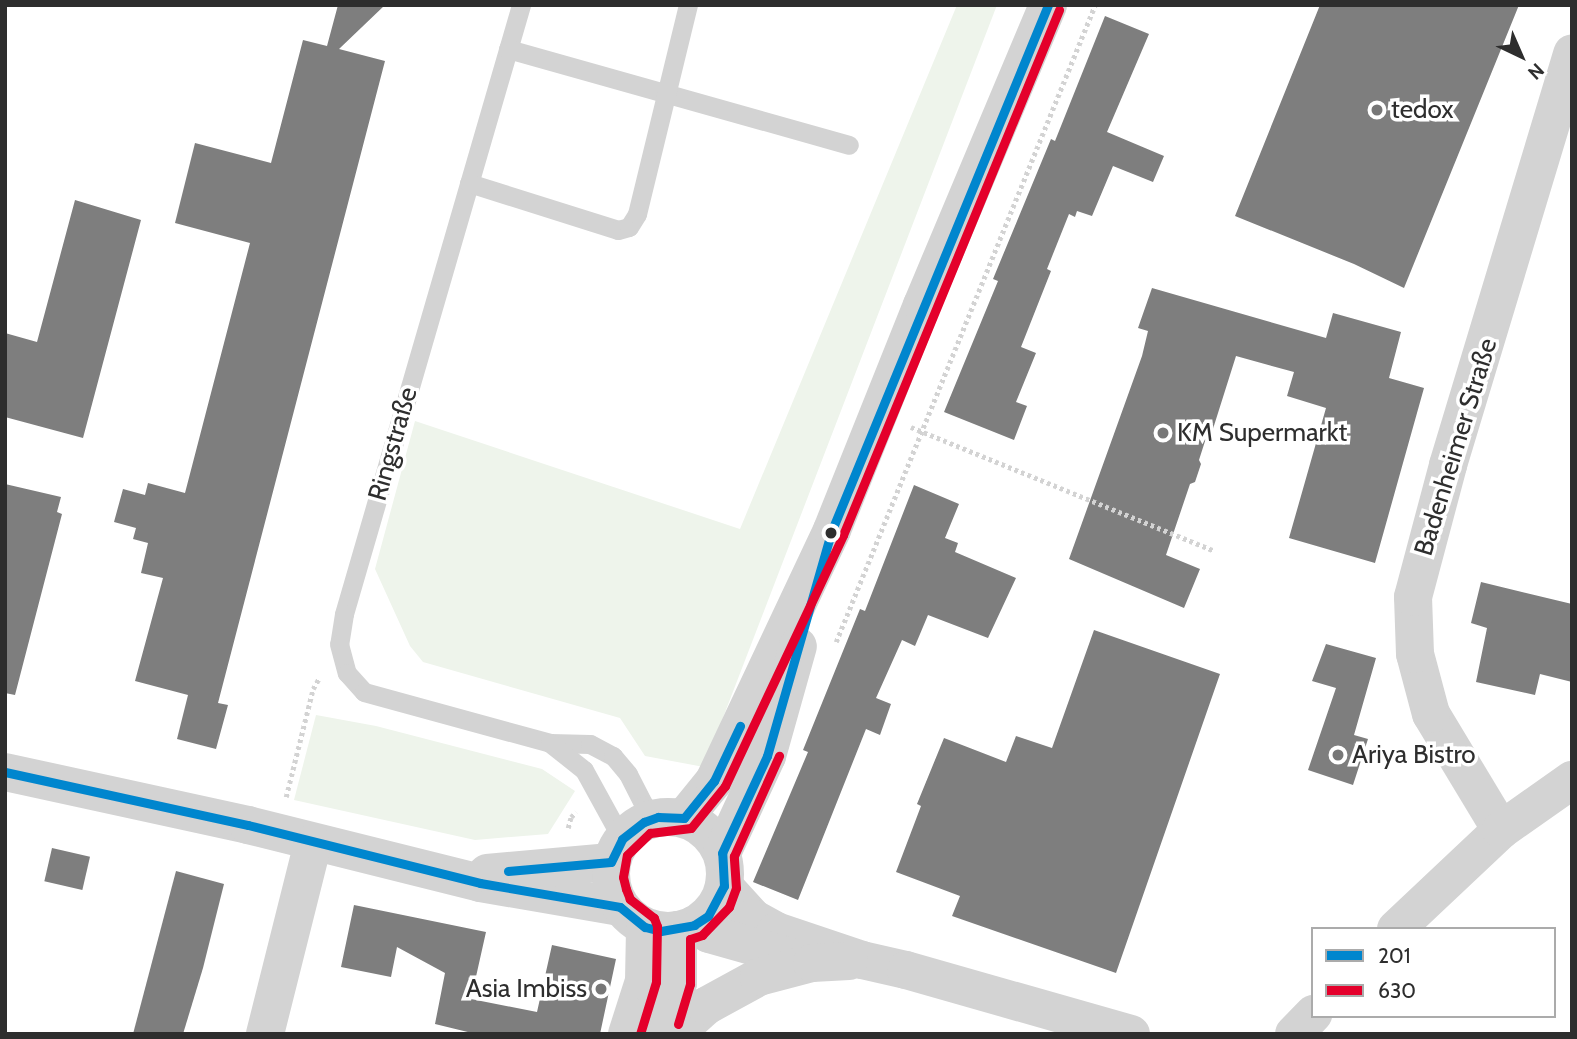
<!DOCTYPE html>
<html>
<head>
<meta charset="utf-8">
<style>
	body { margin:0 }
	#map { position:relative; width:1577px; height:1039px; overflow:hidden; background:#fff; font-family:Cabin,sans-serif }
	div>[style] { position:absolute }
	[style*='--x'] { left:calc(var(--x)*1px); top:calc(var(--y)*1px); width:calc(var(--w)*1px); rotate:calc(var(--a)*1deg) }
	.green>* { inset:0; background:#eef4eb }
	.building>* { inset:0; background:#7e7e7e; transform-origin:0 0 }
	.path>* { height:4.5px; margin-top:-2.25px; transform-origin:0; background:repeating-linear-gradient(90deg,#d3d3d3 0 3.5px,transparent 0 7px) }
	.service>* { height:19px; margin:-9.5px; padding:0 9.5px; transform-origin:9.5px; border-radius:9.5px; background:#d3d3d3 }
	.minor>* { height:38px; margin:-19px; padding:0 19px; transform-origin:19px; border-radius:19px; background:#d3d3d3 }
	.tertiary>* { height:38px; margin:-19px; padding:0 19px; transform-origin:19px; border-radius:19px; background:#d3d3d3 }
	.tertiary>.ring { margin:-19px; padding:0; box-sizing:content-box; background:none; border:38px solid #d3d3d3; border-radius:50% }
	.bus-1>* { height:9px; margin:-4.5px; padding:0 4.5px; transform-origin:4.5px; border-radius:4.5px; background:#0086ce }
	.bus-2>* { height:9px; margin:-4.5px; padding:0 4.5px; transform-origin:4.5px; border-radius:4.5px; background:#e4002b }
	.dots>* { width:19px; height:19px; translate:-50% -50%; box-sizing:border-box; border:4px solid #fff; border-radius:50% }
	span { translate:-50% -50%; white-space:nowrap; text-align:center; line-height:1.15; -webkit-text-stroke:7px #fff; paint-order:stroke }
	.poi-label { font-size:26px; color:#2e2e2e }
	.left { translate:0 -50%; text-align:left }
	.right { translate:-100% -50%; text-align:right }
	.street-label { font-size:26px; color:#2e2e2e }
	.frame { position:absolute; inset:0; border:7px solid #2e2e2e; pointer-events:none }
	.legend { position:absolute; left:1311px; top:927px; width:245px; height:91px; box-sizing:border-box; background:#fff; border:2px solid #ababab; margin:0; padding:9px 12px; list-style:none; font-size:21px; color:#2e2e2e }
	.legend li { display:flex; align-items:center; gap:14px; height:35px }
	.legend b { width:35px; border:2px solid #ababab }
	.north { position:absolute; left:1486px; top:21px; width:70px; height:70px; -webkit-text-stroke:5px #fff; paint-order:stroke; rotate:136deg; font-size:19px; font-weight:700; line-height:28px; text-align:center; color:#2e2e2e }
	.north::after { content:''; display:block; margin:auto; width:24px; height:32px; background:#2e2e2e; clip-path:polygon(50% 0,100% 100%,50% 72%,0 100%) }
</style>
</head>
<body>
<div id="map">
	<div class="green">
		<i style="clip-path:polygon(957px 5px,997px 5px,704px 767px,645px 756px,620px 718px,423px 662px,410px 646px,375px 569px,415px 421px,740px 529px)"></i>
		<i style="clip-path:polygon(316px 715px,376px 726px,542px 769px,575px 791px,548px 834px,475px 840px,294px 800px)"></i>
	</div>
	<div class="building">
		<i style="clip-path:polygon(338px 5px,385px 5px,339px 49px,385px 61px,218px 703px,228px 705px,216px 749px,177px 739px,188px 695px,135px 681px,163px 578px,141px 573px,148px 543px,133px 539px,136px 528px,114px 522px,123px 489px,145px 495px,148px 483px,185px 493px,250px 243px,175px 223px,195px 143px,271px 163px,303px 40px,327px 46px)"></i>
		<i style="clip-path:polygon(1320px 5px,1519px 5px,1404px 288px,1354px 264px,1235px 216px)"></i>
		<i style="clip-path:polygon(1105px 16px,1149px 34px,1107px 132px,1164px 156px,1153px 182px,1113px 166px,1092px 216px,1077px 211px,1075px 217px,1069px 214px,1047px 269px,1051px 271px,1021px 347px,1036px 353px,1016px 402px,1027px 406px,1014px 440px,944px 412px,998px 281px,993px 279px,1051px 139px,1055px 141px)"></i>
		<i style="clip-path:polygon(75px 200px,141px 220px,83px 438px,5px 417px,5px 333px,37px 342px)"></i>
		<i style="clip-path:polygon(1152px 288px,1326px 338px,1333px 313px,1401px 332px,1389px 378px,1424px 388px,1375px 563px,1289px 538px,1326px 408px,1287px 396px,1294px 372px,1236px 356px,1212px 432px,1207px 435px,1199px 460px,1201px 464px,1195px 482px,1190px 484px,1166px 555px,1200px 569px,1184px 608px,1069px 559px,1142px 356px,1148px 331px,1138px 328px)"></i>
		<i style="clip-path:polygon(5px 484px,61px 497px,57px 512px,62px 514px,15px 695px,5px 693px)"></i>
		<i style="clip-path:polygon(914px 485px,959px 504px,945px 538px,958px 543px,955px 552px,1016px 578px,988px 638px,928px 615px,915px 646px,902px 640px,876px 698px,891px 704px,880px 735px,866px 729px,798px 900px,753px 882px,808px 752px,803px 750px,860px 609px,865px 611px)"></i>
		<i style="clip-path:polygon(1481px 582px,1572px 604px,1572px 682px,1540px 674px,1535px 695px,1476px 682px,1487px 628px,1471px 623px)"></i>
		<i style="clip-path:polygon(1094px 630px,1220px 674px,1116px 973px,952px 916px,960px 896px,896px 872px,921px 806px,917px 804px,944px 738px,1006px 762px,1016px 736px,1052px 748px)"></i>
		<i style="clip-path:polygon(1326px 644px,1376px 658px,1354px 735px,1368px 739px,1353px 785px,1308px 770px,1336px 688px,1312px 681px)"></i>
		<i style="left:52px;top:848px;width:39px;height:34px;rotate:13deg"></i>
		<i style="clip-path:polygon(176px 871px,224px 884px,203px 968px,183px 1034px,133px 1034px)"></i>
		<i style="clip-path:polygon(354px 905px,486px 932px,471px 999px,537px 1012px,552px 945px,616px 959px,600px 1034px,476px 1034px,435px 1024px,445px 973px,397px 947px,391px 977px,341px 967px)"></i>
	</div>
	<div class="path">
		<i style="--x:911;--y:427;--w:328;--a:22.2"></i>
		<i style="--x:836;--y:642;--w:688;--a:-67.87"></i>
		<i style="--x:286;--y:797;--w:111;--a:-76"></i>
		<i style="--x:313;--y:689;--w:13;--a:-61"></i>
		<i style="--x:568;--y:828;--w:11;--a:-75"></i>
		<i style="--x:571;--y:817;--w:7;--a:-45"></i>
	</div>
	<div class="service">
		<i style="--x:521;--y:5;--w:634;--a:106.21"></i>
		<i style="--x:344;--y:614;--w:30;--a:99"></i>
		<i style="--x:339;--y:644;--w:30;--a:75"></i>
		<i style="--x:347;--y:673;--w:25;--a:48"></i>
		<i style="--x:364;--y:692;--w:193;--a:15.3"></i>
		<i style="--x:550;--y:743;--w:40;--a:1.4"></i>
		<i style="--x:590;--y:744;--w:26;--a:28"></i>
		<i style="--x:613;--y:756;--w:23;--a:50"></i>
		<i style="--x:628;--y:774;--w:35;--a:63"></i>
		<i style="--x:644;--y:805;--w:18;--a:41"></i>
		<i style="--x:508;--y:49;--w:354;--a:15.7"></i>
		<i style="--x:469;--y:183;--w:156;--a:17.5"></i>
		<i style="--x:618;--y:230;--w:11;--a:-15"></i>
		<i style="--x:629;--y:227;--w:15;--a:-58"></i>
		<i style="--x:637;--y:214;--w:215;--a:-76.3"></i>
		<i style="--x:550;--y:743;--w:43;--a:38.5"></i>
		<i style="--x:584;--y:770;--w:79;--a:61.2"></i>
	</div>
	<div class="minor">
		<i style="--x:5;--y:772;--w:249;--a:12.3"></i>
		<i style="--x:248;--y:825;--w:239;--a:14"></i>
		<i style="--x:480;--y:883;--w:142;--a:9.7"></i>
		<i style="--x:1501;--y:830;--w:135;--a:-121.1"></i>
		<i style="--x:1431;--y:714;--w:62;--a:-104.9"></i>
		<i style="--x:1415;--y:654;--w:57;--a:-92"></i>
		<i style="--x:1413;--y:597;--w:137;--a:-75.1"></i>
		<i style="--x:1448;--y:465;--w:430;--a:-73.2"></i>
		<i style="--x:487;--y:873;--w:124;--a:-5.1"></i>
		<i style="--x:724;--y:886;--w:43;--a:47.8"></i>
		<i style="--x:753;--y:918;--w:26;--a:29"></i>
		<i style="--x:776;--y:931;--w:91;--a:18.6"></i>
		<i style="--x:862;--y:960;--w:45;--a:12.8"></i>
		<i style="--x:906;--y:970;--w:234;--a:15.9"></i>
		<i style="--x:694;--y:925;--w:17;--a:31"></i>
		<i style="--x:709;--y:934;--w:92;--a:15.7"></i>
		<i style="--x:1396;--y:929;--w:144;--a:-43.3"></i>
		<i style="--x:1501;--y:830;--w:87;--a:-35.2"></i>
		<i style="--x:265;--y:1034;--w:197;--a:-75.9"></i>
		<i style="--x:675;--y:1034;--w:42;--a:-42.1"></i>
		<i style="--x:706;--y:1006;--w:60;--a:-28.7"></i>
		<i style="--x:759;--y:977;--w:55;--a:-14.8"></i>
		<i style="--x:812;--y:963;--w:37;--a:-3"></i>
		<i style="--x:1294;--y:1034;--w:28;--a:-46"></i>
	</div>
	<div class="tertiary">
		<i class="ring" style="left:611px;top:817px;width:76px;height:76px"></i>
		<i style="--x:684;--y:818;--w:48;--a:-51"></i>
		<i style="--x:714;--y:781;--w:277;--a:-64.8"></i>
		<i style="--x:832;--y:530;--w:242;--a:-68.2"></i>
		<i style="--x:922;--y:305;--w:325;--a:-67.2"></i>
		<i style="--x:722;--y:853;--w:107;--a:-65.1"></i>
		<i style="--x:767;--y:756;--w:114;--a:-74.3"></i>
		<i style="--x:627;--y:1034;--w:56;--a:-72.2"></i>
		<i style="--x:644;--y:981;--w:54;--a:-88.9"></i>
		<i style="--x:661;--y:1034;--w:54;--a:-71.6"></i>
		<i style="--x:678;--y:983;--w:53;--a:-90"></i>
	</div>
	<div class="bus-1">
		<i style="--x:5;--y:772;--w:249;--a:12.3"></i>
		<i style="--x:248;--y:825;--w:239;--a:14"></i>
		<i style="--x:480;--y:883;--w:142;--a:9.7"></i>
		<i style="--x:620;--y:907;--w:32;--a:39"></i>
		<i style="--x:645;--y:927;--w:16;--a:14"></i>
		<i style="--x:661;--y:931;--w:34;--a:-10"></i>
		<i style="--x:694;--y:925;--w:17;--a:-33"></i>
		<i style="--x:708;--y:916;--w:34;--a:-62"></i>
		<i style="--x:724;--y:886;--w:33;--a:-93"></i>
		<i style="--x:722;--y:853;--w:107;--a:-65.1"></i>
		<i style="--x:767;--y:756;--w:235;--a:-74"></i>
		<i style="--x:832;--y:530;--w:568;--a:-67.64"></i>
		<i style="--x:508;--y:871;--w:103;--a:-5"></i>
		<i style="--x:611;--y:862;--w:25;--a:-64"></i>
		<i style="--x:622;--y:839;--w:28;--a:-38"></i>
		<i style="--x:644;--y:822;--w:15;--a:-20"></i>
		<i style="--x:658;--y:817;--w:26;--a:2"></i>
		<i style="--x:684;--y:818;--w:48;--a:-51"></i>
		<i style="--x:714;--y:781;--w:61;--a:-64.7"></i>
	</div>
	<div class="bus-2">
		<i style="--x:678;--y:1024;--w:42;--a:-73.3"></i>
		<i style="--x:690;--y:984;--w:45;--a:-90"></i>
		<i style="--x:690;--y:939;--w:13;--a:-18"></i>
		<i style="--x:702;--y:935;--w:39;--a:-46"></i>
		<i style="--x:729;--y:907;--w:20;--a:-70"></i>
		<i style="--x:736;--y:888;--w:32;--a:-94"></i>
		<i style="--x:734;--y:856;--w:110;--a:-65.8"></i>
		<i style="--x:640;--y:1034;--w:54;--a:-72.9"></i>
		<i style="--x:656;--y:982;--w:56;--a:-89"></i>
		<i style="--x:657;--y:926;--w:9;--a:-111"></i>
		<i style="--x:654;--y:918;--w:31;--a:-142"></i>
		<i style="--x:630;--y:899;--w:11;--a:-112"></i>
		<i style="--x:626;--y:889;--w:12;--a:-104"></i>
		<i style="--x:623;--y:877;--w:22;--a:-80"></i>
		<i style="--x:627;--y:855;--w:32;--a:-44"></i>
		<i style="--x:650;--y:833;--w:41;--a:-7"></i>
		<i style="--x:691;--y:828;--w:54;--a:-51"></i>
		<i style="--x:725;--y:786;--w:277;--a:-64.8"></i>
		<i style="--x:843;--y:535;--w:568;--a:-67.64"></i>
	</div>
	<div class="dots">
		<i style="left:1377px;top:110px;background:#777"></i>
		<i style="left:1163px;top:433px;background:#777"></i>
		<i style="left:831px;top:533px;background:#2e2e2e"></i>
		<i style="left:1338px;top:755px;background:#777"></i>
		<i style="left:601px;top:989px;background:#777"></i>
	</div>
	<div class="poi-label">
		<span class="left" style="left:1391px;top:110px">tedox</span>
		<span class="left" style="left:1177px;top:433px">KM Supermarkt</span>
		<span class="left" style="left:1352px;top:755px">Ariya Bistro</span>
		<span class="right" style="left:587px;top:989px">Asia Imbiss</span>
	</div>
	<div class="street-label">
		<span style="left:393px;top:444px;rotate:-74deg">Ringstraße</span>
		<span style="left:1456px;top:447px;rotate:-73deg">Badenheimer Straße</span>
	</div>
	<div class="frame"></div>
	<ul class="legend">
	<li><b style="height:9px;background:#0086ce"></b>201</li>
	<li><b style="height:9px;background:#e4002b"></b>630</li>
	</ul>
	<div class="north">N</div>
</div>
</body>
</html>
